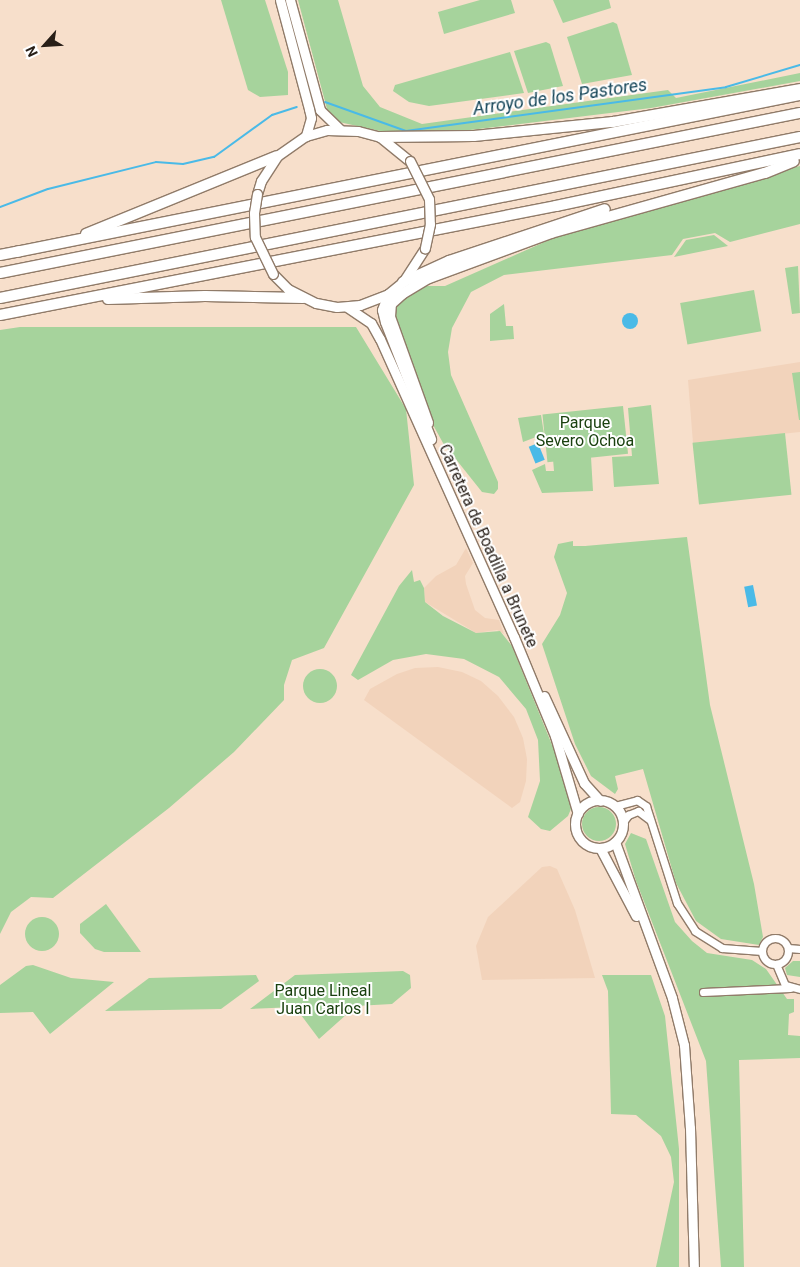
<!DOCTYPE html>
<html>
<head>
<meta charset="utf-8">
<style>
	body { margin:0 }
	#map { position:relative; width:800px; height:1267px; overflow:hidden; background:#f7dfcb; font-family:Roboto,sans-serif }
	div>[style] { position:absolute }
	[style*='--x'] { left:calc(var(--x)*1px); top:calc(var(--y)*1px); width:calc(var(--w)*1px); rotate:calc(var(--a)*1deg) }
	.built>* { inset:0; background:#f2d3bb }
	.green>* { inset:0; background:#a6d39c; transform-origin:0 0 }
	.round { border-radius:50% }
	.water>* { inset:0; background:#4abae7; transform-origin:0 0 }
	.stream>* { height:2px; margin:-1px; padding:0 1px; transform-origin:1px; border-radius:1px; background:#4abae7 }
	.roads { filter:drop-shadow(1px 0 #907b69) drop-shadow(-1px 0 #907b69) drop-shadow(0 1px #907b69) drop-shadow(0 -1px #907b69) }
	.tertiary>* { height:7px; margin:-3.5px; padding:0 3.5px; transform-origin:3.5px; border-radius:3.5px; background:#fff }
	.tertiary>.ring { margin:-3.5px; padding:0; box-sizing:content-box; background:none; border:7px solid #fff; border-radius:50% }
	.primary>* { height:9px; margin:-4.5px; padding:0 4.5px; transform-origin:4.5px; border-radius:4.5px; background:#fff }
	.primary>.ring { margin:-4.5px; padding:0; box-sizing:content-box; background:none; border:9px solid #fff; border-radius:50% }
	.motorway>* { height:10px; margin:-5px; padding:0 5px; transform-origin:5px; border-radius:5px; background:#fff }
	.bridges { filter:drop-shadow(1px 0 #907b69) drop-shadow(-1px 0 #907b69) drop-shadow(0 1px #907b69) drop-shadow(0 -1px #907b69) }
	.primary-bridge>* { height:9px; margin:-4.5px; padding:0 4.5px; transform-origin:4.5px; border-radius:4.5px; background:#fff }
	span { translate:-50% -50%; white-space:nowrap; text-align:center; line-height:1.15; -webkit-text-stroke:4px #fff; paint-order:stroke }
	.park-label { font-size:16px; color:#1a410f }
	.street-label { font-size:16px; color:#281f18 }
	.water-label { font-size:18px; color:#144457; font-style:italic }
	.north { position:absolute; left:20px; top:20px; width:50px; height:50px; -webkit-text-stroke:4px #fff; paint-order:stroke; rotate:244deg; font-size:14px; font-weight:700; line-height:20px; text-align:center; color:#281f18 }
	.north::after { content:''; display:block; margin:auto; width:18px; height:22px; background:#281f18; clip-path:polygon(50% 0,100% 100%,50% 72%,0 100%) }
</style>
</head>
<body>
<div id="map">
	<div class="built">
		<i style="clip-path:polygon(800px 362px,800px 432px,693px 443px,688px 380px)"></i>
		<i style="clip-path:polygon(466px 548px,473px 563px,465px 576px,466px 584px,475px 610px,485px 618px,499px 620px,504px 634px,497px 630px,476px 633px,425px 602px,424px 588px,436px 576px,456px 565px)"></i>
		<i style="clip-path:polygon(438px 667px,462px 672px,481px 681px,498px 696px,514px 717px,523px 738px,527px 759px,526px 781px,520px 802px,512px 808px,364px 700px,370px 689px,397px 674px,415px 668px)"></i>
		<i style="clip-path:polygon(550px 866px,557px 869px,575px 910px,595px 978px,482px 980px,476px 946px,488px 917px,542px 867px)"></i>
	</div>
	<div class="green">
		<i style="clip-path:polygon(221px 0,265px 0,288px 72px,288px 95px,260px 97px,248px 90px)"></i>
		<i style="clip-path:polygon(298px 0,338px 0,363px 86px,380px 107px,422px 124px,668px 90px,676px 98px,800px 73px,800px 81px,651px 108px,561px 119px,470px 130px,389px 133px,339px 122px,327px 109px)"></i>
		<i style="clip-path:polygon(480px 0,511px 0,515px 13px,444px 34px,438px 12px)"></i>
		<i style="clip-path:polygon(553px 0,609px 0,611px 8px,563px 23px)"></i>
		<i style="clip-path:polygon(613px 22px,617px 24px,632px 75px,582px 84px,567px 37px)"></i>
		<i style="clip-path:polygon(546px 42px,550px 44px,563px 86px,528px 93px,514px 51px)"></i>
		<i style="clip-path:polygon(510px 52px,524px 93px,429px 106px,409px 102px,393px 91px,395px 85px)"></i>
		<i style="clip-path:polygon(800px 166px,800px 224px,730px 242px,715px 233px,683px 239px,672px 255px,504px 275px,471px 292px,452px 328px,448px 352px,451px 375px,498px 482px,498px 489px,494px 494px,482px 492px,443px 443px,421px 403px,392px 307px,417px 286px,445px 286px,583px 225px)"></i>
		<i style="clip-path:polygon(714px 235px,728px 246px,674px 257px,686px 240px)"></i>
		<i style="clip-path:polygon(798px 266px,800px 313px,792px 314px,785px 268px)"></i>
		<i style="left:754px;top:290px;width:42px;height:75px;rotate:80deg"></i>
		<i style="clip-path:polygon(504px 304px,506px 326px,513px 326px,514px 339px,490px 341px,490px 314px)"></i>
		<i style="clip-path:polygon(20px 327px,356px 327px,406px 409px,414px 485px,324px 648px,292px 660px,284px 685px,284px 700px,234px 752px,169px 808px,53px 898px,31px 897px,11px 912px,0 934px,0 330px)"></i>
		<i style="clip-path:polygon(800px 372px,800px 420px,799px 420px,792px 373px)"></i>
		<i style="clip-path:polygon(651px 405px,659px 484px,614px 487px,612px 457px,632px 456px,628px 408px)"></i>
		<i style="left:623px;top:406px;width:48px;height:81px;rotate:84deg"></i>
		<i style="clip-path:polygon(541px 415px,544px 434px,523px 442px,518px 418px)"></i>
		<i style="left:785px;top:433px;width:62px;height:93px;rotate:84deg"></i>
		<i style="clip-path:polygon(591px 457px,593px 491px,542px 493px,532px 470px,545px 464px,546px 471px,554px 471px,553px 459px)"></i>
		<i style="clip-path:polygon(687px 537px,710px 705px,754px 884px,763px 937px,759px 945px,721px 939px,696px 921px,676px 883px,643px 769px,615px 776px,618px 789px,615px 794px,591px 776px,575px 744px,542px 644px,560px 615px,567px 593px,554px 557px,558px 544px,573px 541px,573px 546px,585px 546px)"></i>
		<i style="clip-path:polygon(412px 570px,414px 582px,420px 580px,424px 588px,425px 602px,443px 616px,476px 633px,500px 631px,512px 646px,563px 772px,569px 793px,571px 809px,568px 816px,550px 831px,541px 829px,528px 817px,540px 781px,538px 740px,526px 709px,499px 677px,464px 659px,426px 654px,393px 660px,358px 680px,351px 675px,399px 586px)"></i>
		<i class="round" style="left:303px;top:669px;width:34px;height:34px"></i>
		<i class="round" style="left:582px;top:807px;width:34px;height:34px"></i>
		<i style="clip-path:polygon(631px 833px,646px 839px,675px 922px,692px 941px,707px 953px,752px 960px,766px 969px,787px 999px,794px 999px,794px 1012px,789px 1014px,788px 1035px,800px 1036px,800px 1058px,739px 1060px,744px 1267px,721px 1267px,706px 1061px,636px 881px,625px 844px)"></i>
		<i style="clip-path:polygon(106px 904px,141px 952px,104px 952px,95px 949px,80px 933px,80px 924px)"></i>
		<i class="round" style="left:25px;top:917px;width:34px;height:34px"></i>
		<i style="clip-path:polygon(793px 961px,800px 961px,800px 977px,787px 975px,785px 968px)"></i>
		<i style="clip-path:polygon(33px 965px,71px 978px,114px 982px,50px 1034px,33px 1012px,0 1013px,0 985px,26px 966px)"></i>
		<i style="clip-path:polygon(403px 971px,410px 975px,411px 988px,392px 1004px,356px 1006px,319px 1039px,295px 1007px,250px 1009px,295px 975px)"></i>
		<i style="clip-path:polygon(256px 975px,259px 981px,221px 1009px,105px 1011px,149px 978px)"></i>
		<i style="clip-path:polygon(602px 975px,651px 975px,665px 1016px,679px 1149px,679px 1267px,656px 1267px,674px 1182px,671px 1157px,661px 1136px,636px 1115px,611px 1114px,608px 991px)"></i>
	</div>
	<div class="water">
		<i class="round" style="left:622px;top:313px;width:16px;height:16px"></i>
		<i style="left:538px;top:443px;width:18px;height:10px;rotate:68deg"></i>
		<i style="left:753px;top:585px;width:21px;height:9px;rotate:79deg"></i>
	</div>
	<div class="stream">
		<i style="--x:325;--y:102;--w:86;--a:19.7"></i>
		<i style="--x:406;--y:131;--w:323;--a:-7.8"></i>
		<i style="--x:726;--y:87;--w:77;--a:-16.6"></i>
		<i style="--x:0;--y:207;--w:51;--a:-20.6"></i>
		<i style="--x:48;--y:189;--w:111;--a:-14"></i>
		<i style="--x:156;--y:162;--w:27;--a:4"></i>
		<i style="--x:183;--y:164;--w:32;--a:-13"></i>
		<i style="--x:214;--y:157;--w:72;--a:-35.9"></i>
		<i style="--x:272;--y:115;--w:26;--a:-18"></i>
	</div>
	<div class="roads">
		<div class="tertiary">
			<i style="--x:615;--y:806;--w:23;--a:-15"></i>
			<i style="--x:637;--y:800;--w:11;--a:34"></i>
			<i style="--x:646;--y:806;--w:102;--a:72.3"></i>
			<i style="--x:677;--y:903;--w:33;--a:57"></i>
			<i style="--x:695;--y:931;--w:32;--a:32"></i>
			<i style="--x:722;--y:948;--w:40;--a:4.3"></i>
			<i style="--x:623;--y:822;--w:9;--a:-54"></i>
			<i style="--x:628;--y:815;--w:11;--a:-22"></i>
			<i style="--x:638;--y:811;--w:15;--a:37"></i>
			<i class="ring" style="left:762px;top:938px;width:19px;height:19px"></i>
			<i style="--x:788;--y:948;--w:12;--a:5"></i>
			<i style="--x:776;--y:964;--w:23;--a:67"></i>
			<i style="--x:785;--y:985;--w:16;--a:15"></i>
			<i style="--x:703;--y:992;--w:87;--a:-2.6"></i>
		</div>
		<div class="primary">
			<i style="--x:280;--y:0;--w:113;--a:75.1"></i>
			<i style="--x:309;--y:109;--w:9;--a:77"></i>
			<i style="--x:311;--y:118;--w:19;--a:106"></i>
			<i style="--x:290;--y:0;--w:114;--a:74.7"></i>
			<i style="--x:320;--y:110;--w:28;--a:44"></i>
			<i style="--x:257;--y:194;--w:14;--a:-73"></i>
			<i style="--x:261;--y:181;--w:30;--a:-57"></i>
			<i style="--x:277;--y:156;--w:35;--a:-35"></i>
			<i style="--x:306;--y:136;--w:22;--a:-16"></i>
			<i style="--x:327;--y:130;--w:31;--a:2"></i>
			<i style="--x:358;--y:131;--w:23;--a:15"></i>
			<i style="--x:380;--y:137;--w:38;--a:39"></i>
			<i style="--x:273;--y:274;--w:21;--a:45"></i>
			<i style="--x:288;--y:289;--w:31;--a:27"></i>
			<i style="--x:316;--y:303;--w:21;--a:11"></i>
			<i style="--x:337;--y:307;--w:23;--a:-5"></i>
			<i style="--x:360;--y:305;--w:30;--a:-21"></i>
			<i style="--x:388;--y:294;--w:19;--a:-39"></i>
			<i style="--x:403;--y:282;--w:40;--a:-57.1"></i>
			<i style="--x:388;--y:294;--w:17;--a:111"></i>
			<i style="--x:382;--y:310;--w:12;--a:76"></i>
			<i style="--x:385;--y:322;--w:126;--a:68.5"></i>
			<i style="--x:347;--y:307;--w:29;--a:34"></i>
			<i style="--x:371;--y:323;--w:18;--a:61"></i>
			<i style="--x:380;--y:339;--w:327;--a:65.8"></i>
			<i style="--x:514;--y:637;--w:107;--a:67.5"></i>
			<i style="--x:555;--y:736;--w:81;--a:73.6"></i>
			<i style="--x:544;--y:696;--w:96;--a:65.3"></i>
			<i style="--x:584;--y:783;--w:24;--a:48"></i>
			<i class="ring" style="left:575px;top:800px;width:39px;height:39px"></i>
			<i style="--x:615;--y:842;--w:166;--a:69.9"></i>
			<i style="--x:672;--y:998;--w:49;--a:75.7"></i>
			<i style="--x:684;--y:1045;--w:83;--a:85.9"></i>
			<i style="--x:690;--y:1128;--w:139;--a:88.4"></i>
			<i style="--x:600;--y:848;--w:77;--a:62.1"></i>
		</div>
		<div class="motorway">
			<i style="--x:380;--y:137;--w:94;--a:-0.6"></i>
			<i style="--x:474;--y:136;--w:140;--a:-5.8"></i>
			<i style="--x:613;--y:122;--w:190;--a:-10"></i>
			<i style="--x:86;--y:234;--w:206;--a:-22.2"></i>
			<i style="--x:16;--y:252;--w:800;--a:-11.32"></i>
			<i style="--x:0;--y:255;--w:21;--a:-11"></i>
			<i style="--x:0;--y:273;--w:816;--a:-11.31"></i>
			<i style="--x:403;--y:282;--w:51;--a:-24.5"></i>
			<i style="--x:449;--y:261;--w:164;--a:-18.4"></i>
			<i style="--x:0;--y:298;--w:816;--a:-11.38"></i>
			<i style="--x:108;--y:299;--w:97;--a:-1.8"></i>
			<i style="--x:205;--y:296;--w:98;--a:1.2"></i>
			<i style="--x:0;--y:315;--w:567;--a:-11.09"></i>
			<i style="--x:556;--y:206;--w:249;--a:-12"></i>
			<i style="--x:428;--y:423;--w:113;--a:-109.7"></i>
			<i style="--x:390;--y:317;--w:13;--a:-86"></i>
			<i style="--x:391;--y:304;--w:15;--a:-42"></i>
			<i style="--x:402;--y:294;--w:31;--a:-31"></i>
			<i style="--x:429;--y:278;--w:130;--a:-20.2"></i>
			<i style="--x:551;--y:233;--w:222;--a:-15.7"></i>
			<i style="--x:765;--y:173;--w:31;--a:-22"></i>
		</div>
	</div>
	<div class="bridges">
		<div class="primary-bridge">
			<i style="--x:410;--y:161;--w:42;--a:63.4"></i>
			<i style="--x:429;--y:199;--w:25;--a:88"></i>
			<i style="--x:430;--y:224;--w:25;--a:102"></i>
			<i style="--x:257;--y:194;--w:19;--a:99"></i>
			<i style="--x:254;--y:213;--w:24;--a:88"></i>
			<i style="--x:255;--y:237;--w:41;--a:64.1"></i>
		</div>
	</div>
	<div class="park-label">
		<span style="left:585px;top:432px">Parque<br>Severo Ochoa</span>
		<span style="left:323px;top:1000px">Parque Lineal<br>Juan Carlos I</span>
	</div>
	<div class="street-label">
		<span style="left:488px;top:546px;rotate:66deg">Carretera de Boadilla a Brunete</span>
	</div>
	<div class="water-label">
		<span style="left:560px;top:97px;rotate:-8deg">Arroyo de los Pastores</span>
	</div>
	<div class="north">N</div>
</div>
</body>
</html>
